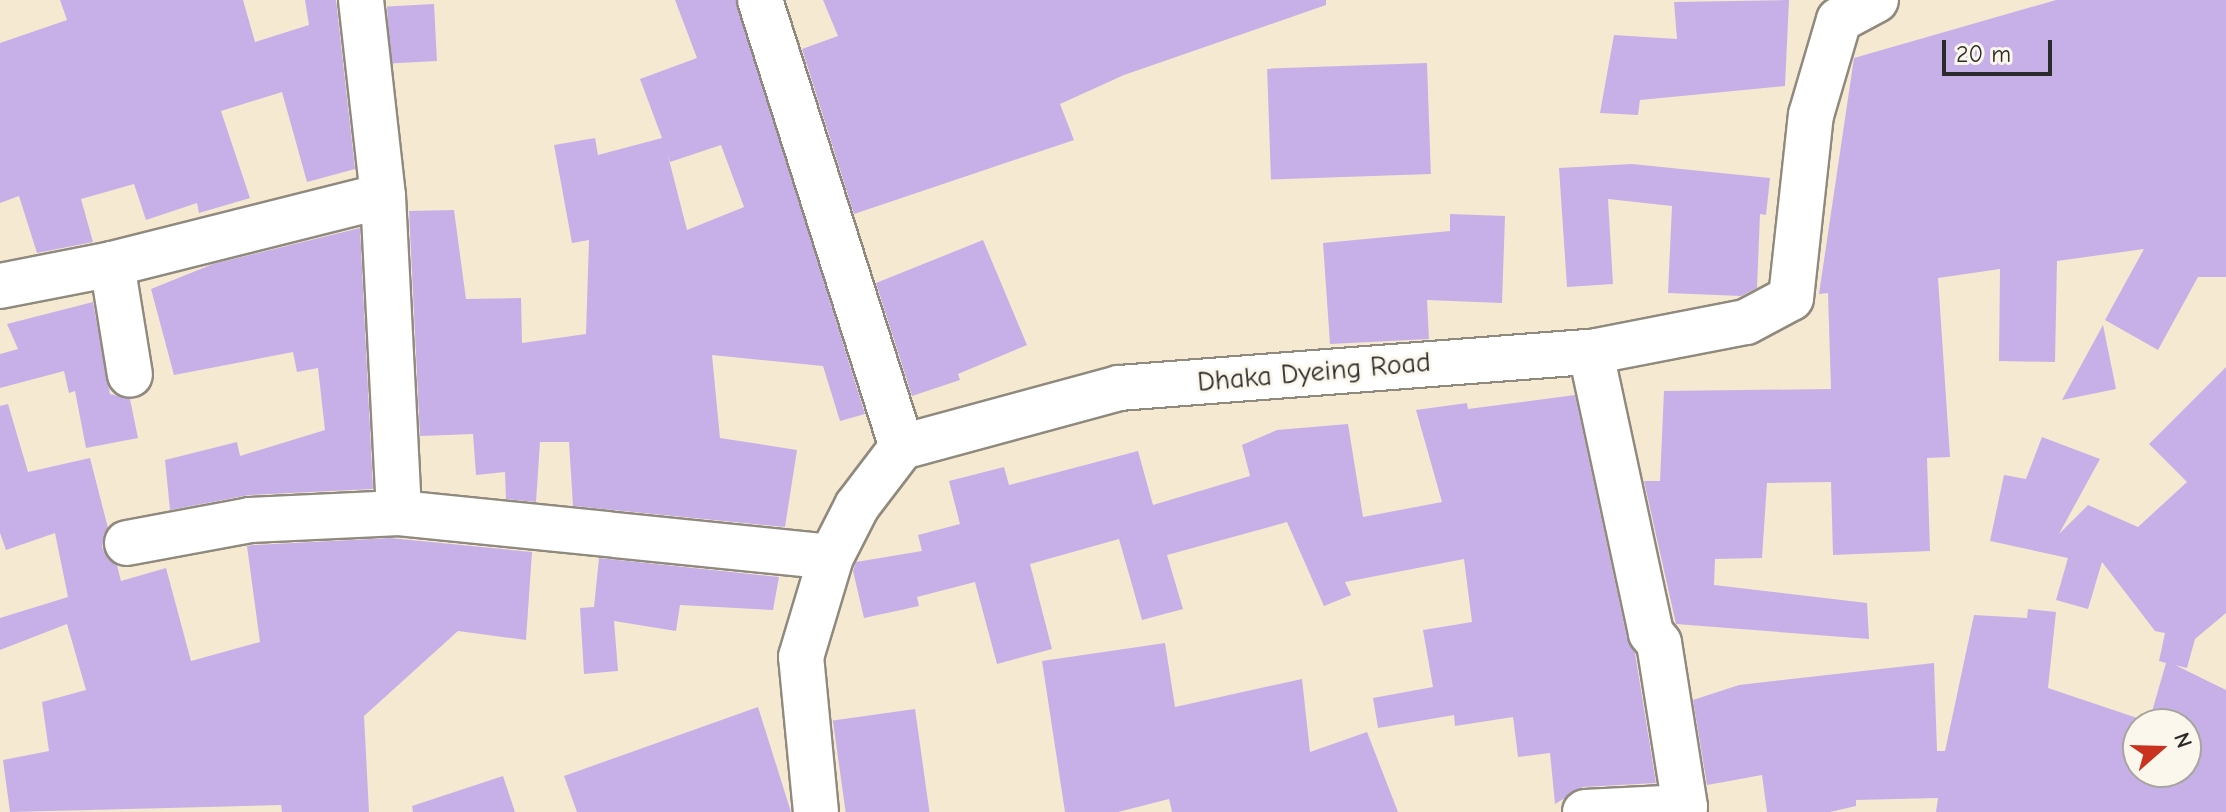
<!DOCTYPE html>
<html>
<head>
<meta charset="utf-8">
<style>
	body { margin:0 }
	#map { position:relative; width:2226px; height:812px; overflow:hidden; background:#f5e9d2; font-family:"Comic Neue",sans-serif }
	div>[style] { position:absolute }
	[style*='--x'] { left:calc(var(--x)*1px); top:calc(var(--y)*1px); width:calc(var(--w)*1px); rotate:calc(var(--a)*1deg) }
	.building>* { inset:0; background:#c7b0e7; transform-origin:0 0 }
	.roads { filter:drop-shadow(2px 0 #908a7e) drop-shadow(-2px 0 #908a7e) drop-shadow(0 2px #908a7e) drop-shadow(0 -2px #908a7e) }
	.minor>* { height:44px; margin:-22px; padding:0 22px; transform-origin:22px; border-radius:22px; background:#fff }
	span { translate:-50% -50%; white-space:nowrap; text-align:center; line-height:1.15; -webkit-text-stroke:6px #fbf7ec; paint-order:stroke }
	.street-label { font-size:28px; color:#2b2b2b }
	.north { position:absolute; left:2122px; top:708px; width:80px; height:80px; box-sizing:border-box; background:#fbf7ec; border:2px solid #a8a59f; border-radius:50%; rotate:70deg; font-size:22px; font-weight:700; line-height:32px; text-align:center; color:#2b2b2b }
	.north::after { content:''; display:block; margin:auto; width:28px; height:36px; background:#c8321e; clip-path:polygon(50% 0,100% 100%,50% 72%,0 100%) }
	.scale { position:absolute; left:1942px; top:40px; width:110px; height:36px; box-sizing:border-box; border:4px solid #2b2b2b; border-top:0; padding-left:10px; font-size:24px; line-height:28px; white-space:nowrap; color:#2b2b2b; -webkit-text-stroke:6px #fbf7ec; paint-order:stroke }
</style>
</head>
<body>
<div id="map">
	<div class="building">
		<i style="clip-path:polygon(60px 0,243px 0,255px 42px,309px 25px,305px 0,336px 0,355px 169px,307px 182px,282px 92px,221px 111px,250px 198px,199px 213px,197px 203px,146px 220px,134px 184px,81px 199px,93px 242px,37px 253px,19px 196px,0 203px,0 43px,67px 20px)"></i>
		<i style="clip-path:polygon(evenodd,675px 0,736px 0,865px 414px,840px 421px,823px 366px,712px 355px,720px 438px,797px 450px,785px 527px,573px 506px,569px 442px,540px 442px,536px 502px,506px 499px,505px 472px,476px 475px,473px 434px,420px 436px,409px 211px,454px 210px,466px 299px,521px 298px,522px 343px,586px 334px,589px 240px,572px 243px,554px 145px,595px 138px,598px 155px,662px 138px,640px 79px,697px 58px,675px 0,721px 145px,744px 207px,687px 230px,667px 152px,670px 162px,721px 145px)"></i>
		<i style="clip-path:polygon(823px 0,1326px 0,1326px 5px,1124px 75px,1060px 104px,1074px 140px,854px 214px,802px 49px,838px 36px)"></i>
		<i style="clip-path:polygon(1789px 0,1785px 86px,1640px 100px,1638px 115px,1600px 113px,1614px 35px,1677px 39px,1674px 2px)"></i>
		<i style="clip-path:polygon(2056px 0,2226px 0,2226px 277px,2198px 277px,2158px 350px,2105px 320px,2144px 249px,2057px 261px,2055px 362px,1999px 361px,2000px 269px,1938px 278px,1950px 457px,1927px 458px,1930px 551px,1833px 555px,1831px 482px,1767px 483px,1762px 558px,1715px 559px,1714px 585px,1867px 603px,1869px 639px,1676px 624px,1644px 481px,1660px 481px,1664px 391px,1831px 389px,1828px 293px,1819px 294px,1854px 58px)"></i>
		<i style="left:434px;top:4px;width:57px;height:47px;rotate:87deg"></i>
		<i style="left:1427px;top:63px;width:111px;height:160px;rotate:88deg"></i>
		<i style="clip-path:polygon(1632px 164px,1770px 178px,1766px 215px,1760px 214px,1757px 288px,1741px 296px,1668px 293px,1672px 206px,1608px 199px,1613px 284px,1567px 287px,1559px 168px)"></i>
		<i style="clip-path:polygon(1450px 214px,1505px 216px,1502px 303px,1427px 300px,1429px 339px,1330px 344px,1323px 243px,1450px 231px)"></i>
		<i style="clip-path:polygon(360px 228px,373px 489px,249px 495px,170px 510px,165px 460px,237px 442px,240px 456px,325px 430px,318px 368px,297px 372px,293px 352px,174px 375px,151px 289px,213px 264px)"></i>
		<i style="clip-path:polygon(983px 240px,1027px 345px,958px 374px,960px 380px,912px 396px,876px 283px)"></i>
		<i style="clip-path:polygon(93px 302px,110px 394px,130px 399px,138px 438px,86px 448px,75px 391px,69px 393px,64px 371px,0 388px,0 354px,18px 349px,7px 324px)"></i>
		<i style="clip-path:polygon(2103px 325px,2116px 389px,2062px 400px)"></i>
		<i style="clip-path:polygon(evenodd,2226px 367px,2226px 613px,2195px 639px,2187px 668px,2175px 665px,2226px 690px,2226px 812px,1936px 812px,1938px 798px,1856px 800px,1856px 806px,1830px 812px,1767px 812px,1762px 775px,1707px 785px,1693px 700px,1739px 685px,1934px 663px,1937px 751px,1945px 751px,1974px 615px,2027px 618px,2028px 609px,2056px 612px,2048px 688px,2149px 722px,2166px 663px,2159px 661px,2165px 633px,2155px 631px,2102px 562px,2088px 609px,2056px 600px,2068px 558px,1990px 541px,2004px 475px,2026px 479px,2042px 437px,2100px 459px,2059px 534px,2088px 505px,2138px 527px,2187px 482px,2149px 444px,2226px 367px,2138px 724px,2186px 724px,2186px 772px,2138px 772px,2138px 724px)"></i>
		<i style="clip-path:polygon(1575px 395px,1627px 638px,1635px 653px,1656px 783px,1583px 787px,1555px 804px,1550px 753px,1518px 757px,1513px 717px,1455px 726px,1454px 715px,1378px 728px,1373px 698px,1433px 687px,1423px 630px,1472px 622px,1464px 559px,1345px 582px,1351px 595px,1324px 606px,1287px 522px,1167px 555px,1183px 609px,1142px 620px,1119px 539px,1030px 564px,1052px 649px,997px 664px,975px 582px,917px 597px,919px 606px,864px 618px,853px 571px,856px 562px,922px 551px,918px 535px,960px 524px,949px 481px,1004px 467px,1009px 485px,1138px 451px,1153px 505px,1250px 476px,1242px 445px,1277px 430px,1348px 424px,1363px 517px,1442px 502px,1416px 410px,1467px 403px,1468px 409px)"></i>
		<i style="clip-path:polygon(8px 404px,28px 472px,90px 458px,108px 528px,102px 547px,108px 559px,117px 565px,121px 581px,166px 568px,191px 661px,260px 642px,247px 546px,253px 545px,390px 538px,532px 552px,526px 640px,458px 631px,364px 716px,369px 812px,282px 812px,281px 805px,10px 812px,3px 760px,49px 751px,42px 702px,86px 690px,67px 624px,0 650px,0 618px,68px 597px,55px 533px,6px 550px,0 533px,0 406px)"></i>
		<i style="clip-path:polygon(599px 558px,779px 577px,773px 610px,680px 605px,676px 631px,614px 621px,618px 671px,584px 674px,580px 608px,594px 607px)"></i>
		<i style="clip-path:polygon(1165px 643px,1175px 707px,1302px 679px,1310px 752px,1367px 732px,1398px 812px,1172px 812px,1169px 799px,1118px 812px,1065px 812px,1042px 661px)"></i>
		<i style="clip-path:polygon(758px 707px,791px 812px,577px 812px,564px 776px)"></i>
		<i style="left:915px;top:709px;width:104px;height:83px;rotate:82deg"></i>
		<i style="clip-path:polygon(503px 776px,515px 812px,413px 812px,412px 806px)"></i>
	</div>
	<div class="roads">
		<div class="minor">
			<i style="--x:361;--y:0;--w:197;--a:83.6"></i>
			<i style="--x:383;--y:196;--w:317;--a:87.1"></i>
			<i style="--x:760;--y:0;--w:469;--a:72.4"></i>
			<i style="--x:112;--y:264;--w:112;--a:80.8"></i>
			<i style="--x:0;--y:286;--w:114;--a:-11.1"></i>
			<i style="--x:112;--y:264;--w:279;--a:-14.1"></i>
			<i style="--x:127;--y:543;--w:125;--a:-10.6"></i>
			<i style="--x:250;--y:520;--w:149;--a:-2.7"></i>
			<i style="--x:399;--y:513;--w:434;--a:5.8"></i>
			<i style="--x:816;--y:812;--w:156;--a:-95.5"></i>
			<i style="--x:801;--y:657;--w:104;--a:-73.3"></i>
			<i style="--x:831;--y:557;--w:57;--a:-63"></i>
			<i style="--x:857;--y:506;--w:74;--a:-52.7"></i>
			<i style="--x:902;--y:447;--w:225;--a:-15.2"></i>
			<i style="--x:1119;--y:388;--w:473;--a:-4.4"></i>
			<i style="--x:1591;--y:352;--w:158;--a:-11"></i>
			<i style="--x:1746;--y:322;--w:51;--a:-28.1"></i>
			<i style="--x:1791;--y:298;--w:184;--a:-83.8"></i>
			<i style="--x:1811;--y:115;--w:99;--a:-73.6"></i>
			<i style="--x:1839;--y:20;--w:42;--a:-28.4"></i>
			<i style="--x:1585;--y:812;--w:100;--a:-2.9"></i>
			<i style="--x:1685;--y:807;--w:166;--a:-99"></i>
			<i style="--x:1659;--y:643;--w:13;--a:-129"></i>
			<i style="--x:1651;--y:633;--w:287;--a:-102.1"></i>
		</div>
	</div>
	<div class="street-label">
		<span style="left:1314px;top:372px;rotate:-5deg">Dhaka Dyeing Road</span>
	</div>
	<div class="north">N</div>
	<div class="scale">20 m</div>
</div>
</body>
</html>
